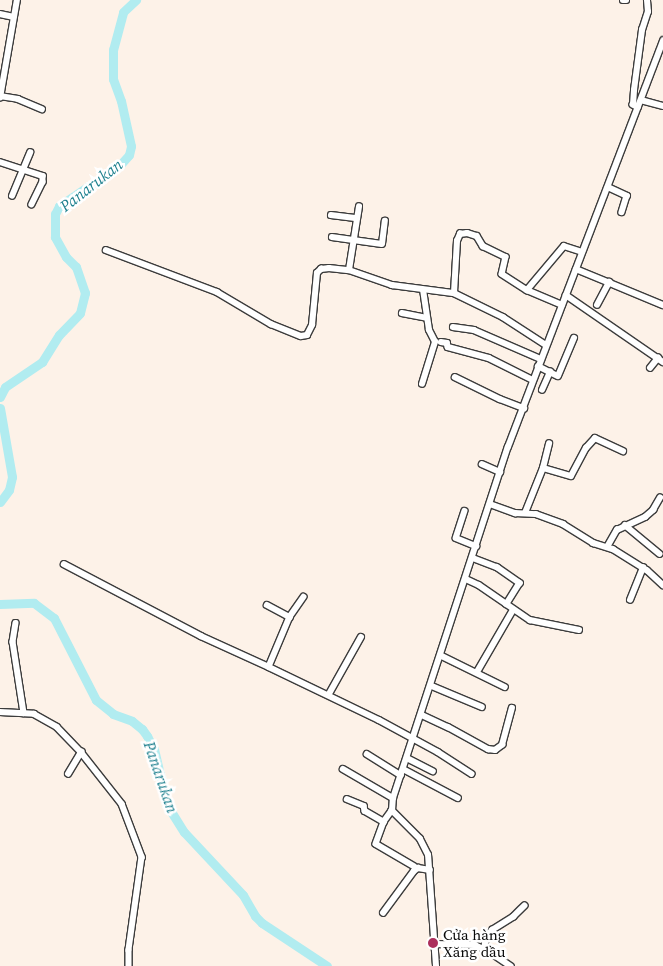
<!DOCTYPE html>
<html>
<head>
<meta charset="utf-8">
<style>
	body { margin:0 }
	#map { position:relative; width:663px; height:966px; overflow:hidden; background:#fdf2e8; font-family:"Source Serif 4",serif }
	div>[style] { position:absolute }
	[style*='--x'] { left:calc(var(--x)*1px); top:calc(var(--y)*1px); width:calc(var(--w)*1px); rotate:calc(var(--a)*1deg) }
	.river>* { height:9px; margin:-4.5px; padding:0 4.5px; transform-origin:4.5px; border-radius:4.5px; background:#b1ecf0 }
	.roads { filter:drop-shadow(1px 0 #3c3c3c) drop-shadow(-1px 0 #3c3c3c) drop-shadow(0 1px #3c3c3c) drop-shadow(0 -1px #3c3c3c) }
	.minor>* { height:5.5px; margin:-2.75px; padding:0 2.75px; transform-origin:2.75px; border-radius:2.75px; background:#fff }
	.dots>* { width:14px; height:14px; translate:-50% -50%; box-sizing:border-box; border:2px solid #fff; border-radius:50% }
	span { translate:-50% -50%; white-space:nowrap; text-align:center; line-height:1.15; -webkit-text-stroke:5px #fff; paint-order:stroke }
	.poi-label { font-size:15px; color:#090909 }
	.left { translate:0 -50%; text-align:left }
	.water-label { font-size:16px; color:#1f818f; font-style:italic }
</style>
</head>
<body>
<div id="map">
	<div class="river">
		<i style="--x:0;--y:397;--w:11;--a:-63"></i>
		<i style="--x:5;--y:387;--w:45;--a:-34"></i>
		<i style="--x:42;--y:362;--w:32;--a:-58"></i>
		<i style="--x:59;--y:335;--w:30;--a:-46"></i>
		<i style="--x:80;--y:313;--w:21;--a:-76"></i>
		<i style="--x:85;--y:293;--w:28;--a:-109"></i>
		<i style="--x:76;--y:267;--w:14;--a:-135"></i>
		<i style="--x:66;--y:257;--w:23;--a:-119"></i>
		<i style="--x:55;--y:237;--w:23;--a:-90"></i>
		<i style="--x:55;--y:214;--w:9;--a:-63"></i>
		<i style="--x:59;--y:206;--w:73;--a:-33.9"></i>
		<i style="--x:120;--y:165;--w:13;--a:-48"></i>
		<i style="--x:129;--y:155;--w:9;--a:-77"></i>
		<i style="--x:131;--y:146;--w:46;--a:-102.5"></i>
		<i style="--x:121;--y:101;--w:23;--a:-110"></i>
		<i style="--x:113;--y:79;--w:29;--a:-90"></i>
		<i style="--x:113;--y:50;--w:39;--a:-75"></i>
		<i style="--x:123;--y:12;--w:18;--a:-43"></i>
		<i style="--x:0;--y:408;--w:70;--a:80.1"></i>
		<i style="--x:12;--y:477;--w:13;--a:103"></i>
		<i style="--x:9;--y:490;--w:15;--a:127"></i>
		<i style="--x:0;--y:604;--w:34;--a:-2"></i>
		<i style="--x:34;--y:603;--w:25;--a:37"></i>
		<i style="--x:54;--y:618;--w:92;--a:62.9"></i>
		<i style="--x:96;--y:700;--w:22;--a:39"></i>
		<i style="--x:113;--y:714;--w:20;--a:20"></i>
		<i style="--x:132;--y:721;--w:13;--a:39"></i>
		<i style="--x:142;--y:729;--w:9;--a:54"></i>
		<i style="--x:147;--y:736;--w:15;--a:62"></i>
		<i style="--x:154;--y:749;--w:57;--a:76.9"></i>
		<i style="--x:167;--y:805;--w:32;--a:58"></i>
		<i style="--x:184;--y:832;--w:86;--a:46.9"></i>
		<i style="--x:243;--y:895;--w:24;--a:60"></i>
		<i style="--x:255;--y:916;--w:10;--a:45"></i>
		<i style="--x:262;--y:923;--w:78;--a:33.5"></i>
	</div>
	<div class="roads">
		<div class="minor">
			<i style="--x:623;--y:0;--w:3;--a:0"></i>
			<i style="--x:0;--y:14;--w:14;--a:12"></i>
			<i style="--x:0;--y:96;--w:18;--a:9"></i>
			<i style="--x:18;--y:99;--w:26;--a:23"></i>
			<i style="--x:0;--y:98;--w:99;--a:-80.2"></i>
			<i style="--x:641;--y:100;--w:23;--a:15"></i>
			<i style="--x:638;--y:108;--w:6;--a:-149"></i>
			<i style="--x:633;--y:105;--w:15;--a:-86"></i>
			<i style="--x:634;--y:90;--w:61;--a:-82.4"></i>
			<i style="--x:642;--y:30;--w:19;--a:-72"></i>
			<i style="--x:648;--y:12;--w:12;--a:-95"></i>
			<i style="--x:0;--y:162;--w:45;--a:18"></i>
			<i style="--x:43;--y:176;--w:6;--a:90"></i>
			<i style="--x:43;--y:182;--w:25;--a:116"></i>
			<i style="--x:608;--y:187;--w:21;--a:25"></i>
			<i style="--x:627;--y:196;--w:17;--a:107"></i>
			<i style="--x:12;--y:196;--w:47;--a:-67.3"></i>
			<i style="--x:331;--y:215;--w:26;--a:7"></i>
			<i style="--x:332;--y:237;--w:50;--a:8"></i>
			<i style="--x:382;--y:244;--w:23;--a:-83"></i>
			<i style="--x:106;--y:250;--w:119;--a:20.7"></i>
			<i style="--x:217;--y:292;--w:63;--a:30.7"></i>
			<i style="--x:271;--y:324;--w:32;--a:22"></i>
			<i style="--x:301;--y:336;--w:6;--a:-9"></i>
			<i style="--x:307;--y:335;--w:11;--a:-63"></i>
			<i style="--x:312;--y:325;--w:52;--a:-84.5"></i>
			<i style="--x:317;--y:273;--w:6;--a:-45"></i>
			<i style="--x:321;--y:269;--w:8;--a:-7"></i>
			<i style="--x:329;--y:268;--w:20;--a:6"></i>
			<i style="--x:349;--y:270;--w:46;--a:19.2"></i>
			<i style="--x:392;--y:285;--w:63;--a:7.4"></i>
			<i style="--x:454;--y:293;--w:55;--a:26.1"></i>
			<i style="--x:503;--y:317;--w:51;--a:33.1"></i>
			<i style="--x:576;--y:269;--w:94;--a:22.5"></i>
			<i style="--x:349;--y:270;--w:64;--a:-81"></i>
			<i style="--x:527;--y:290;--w:57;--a:-49.9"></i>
			<i style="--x:564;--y:246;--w:19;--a:18"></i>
			<i style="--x:454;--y:293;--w:52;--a:-86.7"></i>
			<i style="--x:457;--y:241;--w:8;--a:-67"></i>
			<i style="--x:460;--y:234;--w:7;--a:-8"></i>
			<i style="--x:467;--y:233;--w:10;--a:17"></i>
			<i style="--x:477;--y:236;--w:12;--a:59"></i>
			<i style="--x:483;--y:246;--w:25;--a:26"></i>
			<i style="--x:506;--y:257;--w:17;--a:103"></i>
			<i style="--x:502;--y:274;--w:30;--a:33"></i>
			<i style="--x:527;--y:290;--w:38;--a:23"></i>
			<i style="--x:566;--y:295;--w:118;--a:34.6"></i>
			<i style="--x:597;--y:305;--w:26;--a:-62"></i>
			<i style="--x:402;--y:313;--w:25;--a:11"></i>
			<i style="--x:453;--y:327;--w:21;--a:8"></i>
			<i style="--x:474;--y:330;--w:73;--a:23.4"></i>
			<i style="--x:441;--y:342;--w:6;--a:9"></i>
			<i style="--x:447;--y:343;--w:4;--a:76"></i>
			<i style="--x:448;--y:347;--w:42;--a:15"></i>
			<i style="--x:489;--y:358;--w:49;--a:26.6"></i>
			<i style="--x:538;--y:366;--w:22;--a:27"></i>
			<i style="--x:558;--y:376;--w:41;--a:-67.2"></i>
			<i style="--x:650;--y:368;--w:13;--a:-51"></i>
			<i style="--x:455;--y:377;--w:50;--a:26.1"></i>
			<i style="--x:500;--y:399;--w:26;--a:21"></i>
			<i style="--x:422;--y:384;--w:44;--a:-72.8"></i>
			<i style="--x:435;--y:342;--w:13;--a:-117"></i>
			<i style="--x:429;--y:330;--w:40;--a:-98.5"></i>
			<i style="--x:542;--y:390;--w:20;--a:-66"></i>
			<i style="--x:482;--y:464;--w:20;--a:24"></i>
			<i style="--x:543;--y:468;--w:25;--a:-76"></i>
			<i style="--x:490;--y:504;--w:27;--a:20"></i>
			<i style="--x:515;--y:513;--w:21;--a:3"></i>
			<i style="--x:536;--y:514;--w:29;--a:20"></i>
			<i style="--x:563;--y:524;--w:36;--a:32"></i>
			<i style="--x:593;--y:543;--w:21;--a:17"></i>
			<i style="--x:613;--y:549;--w:40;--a:32"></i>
			<i style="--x:647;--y:570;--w:22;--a:43"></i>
			<i style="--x:465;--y:511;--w:28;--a:108"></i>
			<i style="--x:456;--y:538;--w:22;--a:22"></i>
			<i style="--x:525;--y:513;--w:48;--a:-68.2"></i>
			<i style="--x:543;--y:468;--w:29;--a:16"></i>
			<i style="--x:571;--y:476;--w:32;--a:-62"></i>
			<i style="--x:586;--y:448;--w:13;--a:-48"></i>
			<i style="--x:595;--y:438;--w:31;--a:25"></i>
			<i style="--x:625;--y:525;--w:45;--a:39.6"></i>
			<i style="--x:607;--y:547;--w:20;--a:-60"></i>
			<i style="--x:617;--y:530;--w:31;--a:-25"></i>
			<i style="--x:645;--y:517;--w:11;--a:-41"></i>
			<i style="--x:653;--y:510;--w:14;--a:-60"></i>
			<i style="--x:473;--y:558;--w:26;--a:21"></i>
			<i style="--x:497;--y:567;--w:28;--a:35"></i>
			<i style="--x:520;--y:583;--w:25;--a:122"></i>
			<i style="--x:64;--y:564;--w:155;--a:27.7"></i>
			<i style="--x:201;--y:636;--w:75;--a:24.5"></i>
			<i style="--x:466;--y:579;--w:14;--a:25"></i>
			<i style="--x:479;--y:585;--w:62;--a:34.5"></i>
			<i style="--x:530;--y:620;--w:50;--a:11.5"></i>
			<i style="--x:304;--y:597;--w:24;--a:125"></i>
			<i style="--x:290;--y:617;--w:54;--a:112.8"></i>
			<i style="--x:269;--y:667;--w:122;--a:25.7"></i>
			<i style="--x:379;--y:720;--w:67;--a:28.5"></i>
			<i style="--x:438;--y:752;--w:40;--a:32.9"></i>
			<i style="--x:630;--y:600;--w:35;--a:-68"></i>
			<i style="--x:267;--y:605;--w:26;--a:28"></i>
			<i style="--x:16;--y:623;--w:19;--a:99"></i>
			<i style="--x:13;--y:642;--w:72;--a:81.2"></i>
			<i style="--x:442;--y:656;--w:70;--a:26.2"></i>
			<i style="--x:477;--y:672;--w:72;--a:-59.9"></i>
			<i style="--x:432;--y:686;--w:54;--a:22.8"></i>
			<i style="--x:329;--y:694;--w:65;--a:-60.7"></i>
			<i style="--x:0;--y:712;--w:34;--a:3"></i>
			<i style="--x:34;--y:714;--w:26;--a:29"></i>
			<i style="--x:57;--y:727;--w:35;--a:46"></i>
			<i style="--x:81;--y:752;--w:66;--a:51.7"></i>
			<i style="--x:122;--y:804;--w:57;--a:69.3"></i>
			<i style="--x:142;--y:857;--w:94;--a:98"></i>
			<i style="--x:129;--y:950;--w:16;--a:90"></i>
			<i style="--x:422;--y:715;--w:29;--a:25"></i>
			<i style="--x:448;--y:727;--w:46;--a:28.8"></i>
			<i style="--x:488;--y:749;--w:7;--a:8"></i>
			<i style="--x:495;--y:750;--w:9;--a:-36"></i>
			<i style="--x:502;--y:745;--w:38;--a:-75"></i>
			<i style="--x:367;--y:754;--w:40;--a:32"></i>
			<i style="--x:407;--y:758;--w:29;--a:27"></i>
			<i style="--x:343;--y:769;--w:58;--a:30.1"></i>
			<i style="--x:403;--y:769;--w:62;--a:27.8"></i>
			<i style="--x:68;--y:774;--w:26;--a:-59"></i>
			<i style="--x:347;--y:799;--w:18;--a:22"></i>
			<i style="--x:364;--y:806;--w:5;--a:79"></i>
			<i style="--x:365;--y:811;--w:22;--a:30"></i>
			<i style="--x:392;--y:811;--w:14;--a:126"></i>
			<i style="--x:384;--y:822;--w:23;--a:110"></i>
			<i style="--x:376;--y:844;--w:44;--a:30.1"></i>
			<i style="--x:383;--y:913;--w:52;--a:-53.6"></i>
			<i style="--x:414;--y:871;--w:5;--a:-37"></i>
			<i style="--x:418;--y:868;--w:12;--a:9"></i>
			<i style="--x:435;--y:944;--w:40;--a:1.4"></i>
			<i style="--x:475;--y:945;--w:17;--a:25"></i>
			<i style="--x:490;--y:952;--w:25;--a:34"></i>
			<i style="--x:484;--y:949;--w:11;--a:-80"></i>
			<i style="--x:486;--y:938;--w:10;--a:-53"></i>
			<i style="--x:492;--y:930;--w:25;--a:-32"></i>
			<i style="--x:513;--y:917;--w:16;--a:-45"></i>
			<i style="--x:436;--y:966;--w:111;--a:-94.1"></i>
			<i style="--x:428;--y:855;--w:18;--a:-117"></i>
			<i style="--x:420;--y:839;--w:40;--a:-135"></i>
			<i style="--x:392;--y:811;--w:13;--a:-86"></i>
			<i style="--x:393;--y:798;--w:369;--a:-71.9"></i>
			<i style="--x:508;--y:447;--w:435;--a:-69.1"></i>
		</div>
	</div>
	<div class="dots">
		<i style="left:433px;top:943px;background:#ac2f5c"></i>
	</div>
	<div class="poi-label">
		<span class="left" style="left:443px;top:943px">Cửa hàng<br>Xăng dầu</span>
	</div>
	<div class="water-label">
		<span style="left:91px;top:185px;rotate:-38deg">Panarukan</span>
		<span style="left:161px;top:777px;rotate:71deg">Panarukan</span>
	</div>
</div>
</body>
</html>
